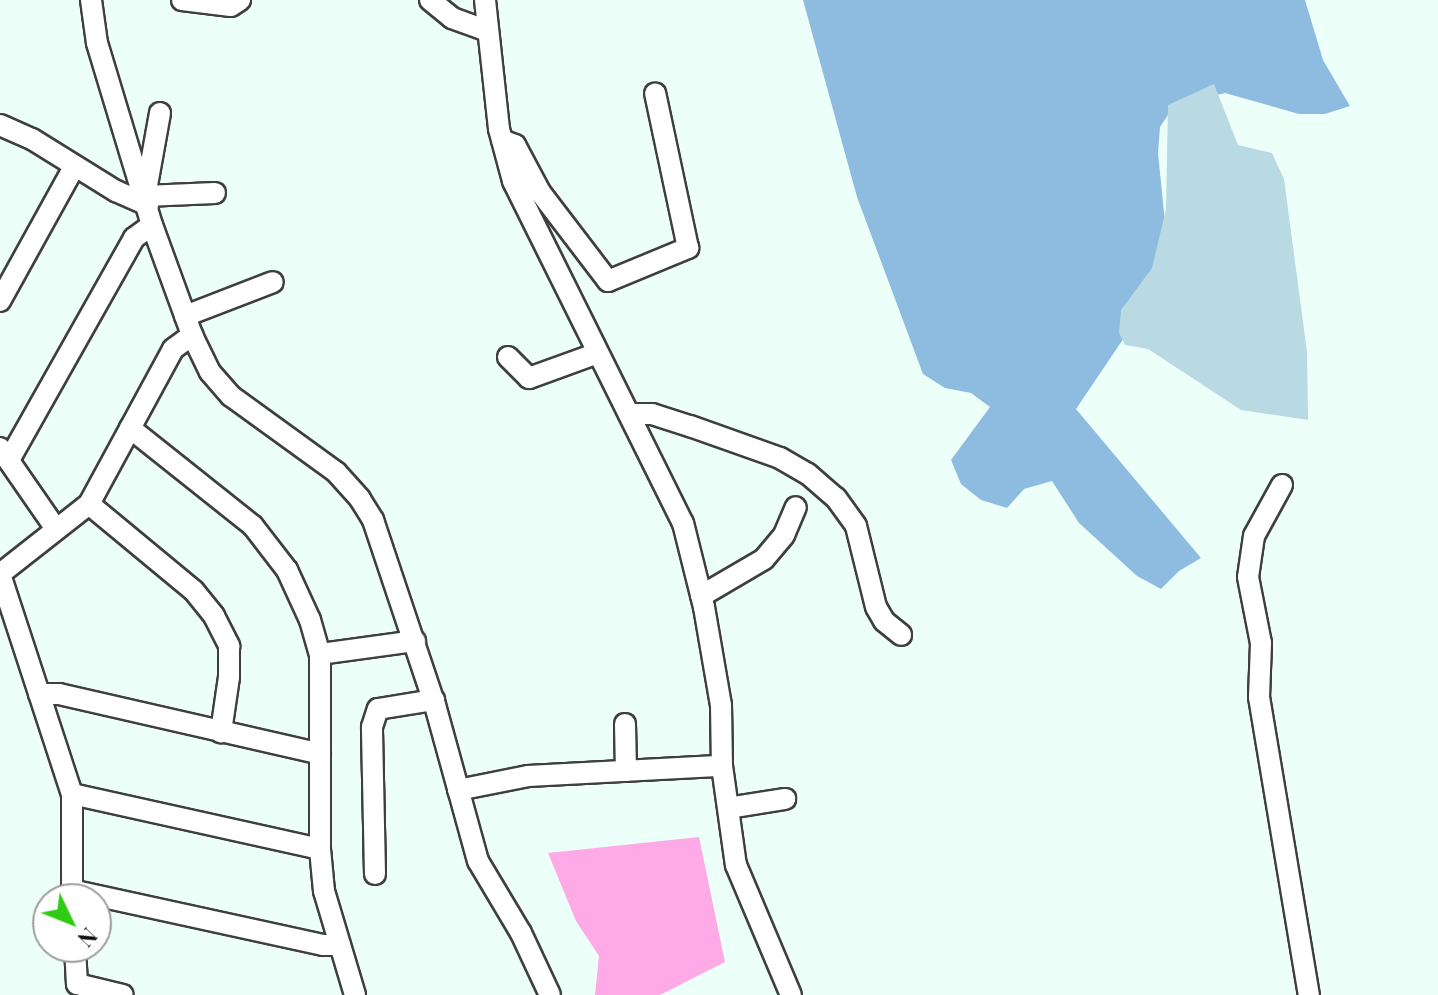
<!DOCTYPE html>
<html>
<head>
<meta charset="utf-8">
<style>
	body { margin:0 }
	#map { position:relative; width:1438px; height:995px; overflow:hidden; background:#ecfff9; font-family:"Playfair Display",serif }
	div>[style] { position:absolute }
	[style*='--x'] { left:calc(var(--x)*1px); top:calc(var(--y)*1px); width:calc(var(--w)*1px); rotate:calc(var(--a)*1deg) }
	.forest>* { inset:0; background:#8ebbe0 }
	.cemetery>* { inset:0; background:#badae3 }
	.water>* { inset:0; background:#fdaae6 }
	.roads { filter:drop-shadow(2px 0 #3f3f3f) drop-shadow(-2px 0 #3f3f3f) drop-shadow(0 2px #3f3f3f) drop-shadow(0 -2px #3f3f3f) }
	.minor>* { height:20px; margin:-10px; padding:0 10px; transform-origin:10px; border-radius:10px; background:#fff }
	span { translate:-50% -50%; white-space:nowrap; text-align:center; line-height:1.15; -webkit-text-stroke:8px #fff; paint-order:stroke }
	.north { position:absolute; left:32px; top:883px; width:80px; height:80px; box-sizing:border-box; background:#fff; border:2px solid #9e9e9e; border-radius:50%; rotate:133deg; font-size:22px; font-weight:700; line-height:32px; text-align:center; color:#0c0c0c }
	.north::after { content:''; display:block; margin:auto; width:28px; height:36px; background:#2fcb15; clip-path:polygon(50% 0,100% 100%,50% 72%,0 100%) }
</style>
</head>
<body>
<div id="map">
	<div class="forest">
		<i style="clip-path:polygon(803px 0,1305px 0,1323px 60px,1350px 106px,1325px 114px,1299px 114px,1225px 93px,1174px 106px,1160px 127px,1158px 153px,1169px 262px,1130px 329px,1076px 409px,1201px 558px,1179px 571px,1161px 589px,1137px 576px,1079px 523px,1052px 481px,1024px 489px,1007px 508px,981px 500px,961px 484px,951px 460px,990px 407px,971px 393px,945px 388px,923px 374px,857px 197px)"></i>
	</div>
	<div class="cemetery">
		<i style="clip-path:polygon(1214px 84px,1238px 145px,1272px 153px,1284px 179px,1307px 352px,1308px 420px,1241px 410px,1148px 349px,1125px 345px,1119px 333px,1121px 310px,1152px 268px,1166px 209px,1168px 105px)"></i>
	</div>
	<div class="water">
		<i style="clip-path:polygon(699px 837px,725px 962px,660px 995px,595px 995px,599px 956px,576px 921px,548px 853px)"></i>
	</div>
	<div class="roads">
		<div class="minor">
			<i style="--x:91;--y:0;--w:43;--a:82.1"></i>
			<i style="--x:97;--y:43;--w:190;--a:73.2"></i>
			<i style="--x:152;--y:225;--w:117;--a:70"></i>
			<i style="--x:192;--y:335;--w:41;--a:64.1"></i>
			<i style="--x:210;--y:372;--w:32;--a:49"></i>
			<i style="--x:231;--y:396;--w:130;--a:35.9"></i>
			<i style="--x:336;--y:472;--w:36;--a:48"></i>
			<i style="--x:360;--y:499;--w:25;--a:58"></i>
			<i style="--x:373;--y:520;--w:195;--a:71.5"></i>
			<i style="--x:435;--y:705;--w:162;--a:74.6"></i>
			<i style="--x:478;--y:861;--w:84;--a:59.2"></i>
			<i style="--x:521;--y:933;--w:68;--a:64.9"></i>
			<i style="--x:182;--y:0;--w:49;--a:7"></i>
			<i style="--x:231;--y:6;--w:11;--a:-34"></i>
			<i style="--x:430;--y:0;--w:28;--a:39"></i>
			<i style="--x:452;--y:18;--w:37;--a:20"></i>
			<i style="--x:485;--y:0;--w:130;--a:83.8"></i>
			<i style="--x:499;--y:129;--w:54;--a:74.9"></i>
			<i style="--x:513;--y:181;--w:382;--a:63.6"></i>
			<i style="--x:683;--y:523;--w:87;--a:76"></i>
			<i style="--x:704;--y:607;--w:99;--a:80.2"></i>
			<i style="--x:721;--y:705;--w:61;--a:89.1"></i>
			<i style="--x:722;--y:766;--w:100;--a:82"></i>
			<i style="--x:736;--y:865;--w:141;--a:67.1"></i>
			<i style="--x:160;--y:113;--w:84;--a:100.2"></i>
			<i style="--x:145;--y:196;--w:70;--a:-2.5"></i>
			<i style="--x:0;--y:125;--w:35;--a:24"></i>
			<i style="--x:32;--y:139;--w:99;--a:31.8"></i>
			<i style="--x:116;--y:191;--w:35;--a:24"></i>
			<i style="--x:502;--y:140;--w:14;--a:21"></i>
			<i style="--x:515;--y:145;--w:53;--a:62"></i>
			<i style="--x:540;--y:192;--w:112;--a:52.6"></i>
			<i style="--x:608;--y:281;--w:87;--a:-22.4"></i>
			<i style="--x:688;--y:248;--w:158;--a:-102"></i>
			<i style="--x:0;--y:301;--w:153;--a:-61.1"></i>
			<i style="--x:185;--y:316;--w:94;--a:-21.1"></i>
			<i style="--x:508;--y:357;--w:30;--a:45"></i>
			<i style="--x:529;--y:378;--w:73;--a:-19.9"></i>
			<i style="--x:629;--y:414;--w:23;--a:0"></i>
			<i style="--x:652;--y:414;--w:40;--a:18"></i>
			<i style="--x:690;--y:426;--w:96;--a:19.6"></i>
			<i style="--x:780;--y:458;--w:32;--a:30"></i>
			<i style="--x:808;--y:474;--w:37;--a:41"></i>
			<i style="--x:836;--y:498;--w:34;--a:54"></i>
			<i style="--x:856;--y:526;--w:83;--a:76.1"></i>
			<i style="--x:876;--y:607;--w:16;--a:60"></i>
			<i style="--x:884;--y:621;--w:22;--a:39"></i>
			<i style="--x:130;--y:428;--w:157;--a:38.5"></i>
			<i style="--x:253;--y:526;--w:56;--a:52.3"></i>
			<i style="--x:287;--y:570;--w:55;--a:65.3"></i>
			<i style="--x:310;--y:620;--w:35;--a:74"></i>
			<i style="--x:320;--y:654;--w:195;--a:90"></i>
			<i style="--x:320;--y:849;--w:42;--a:84.6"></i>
			<i style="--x:324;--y:891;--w:109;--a:73.4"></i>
			<i style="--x:0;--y:448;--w:98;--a:55.3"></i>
			<i style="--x:9;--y:460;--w:255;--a:-60.6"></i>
			<i style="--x:134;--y:238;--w:22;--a:-36"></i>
			<i style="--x:1282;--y:485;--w:58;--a:118.8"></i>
			<i style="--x:1254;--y:536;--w:41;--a:98.3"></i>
			<i style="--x:1248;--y:577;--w:67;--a:78.9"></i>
			<i style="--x:1261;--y:643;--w:54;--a:92.1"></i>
			<i style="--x:1259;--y:697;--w:302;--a:80.5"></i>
			<i style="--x:89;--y:504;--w:136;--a:39.6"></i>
			<i style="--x:194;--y:591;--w:32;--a:51"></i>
			<i style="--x:214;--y:616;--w:34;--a:63"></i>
			<i style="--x:229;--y:646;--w:31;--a:90"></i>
			<i style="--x:229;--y:677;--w:56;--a:98.3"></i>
			<i style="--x:0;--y:574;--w:231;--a:71.9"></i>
			<i style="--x:72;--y:794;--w:105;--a:90"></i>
			<i style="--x:0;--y:574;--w:113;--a:-38.2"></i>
			<i style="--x:89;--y:504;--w:176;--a:-61.5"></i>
			<i style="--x:173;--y:349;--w:24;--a:-36"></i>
			<i style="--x:701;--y:596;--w:73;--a:-30.4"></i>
			<i style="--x:764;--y:559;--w:31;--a:-50"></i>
			<i style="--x:784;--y:535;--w:30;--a:-67"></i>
			<i style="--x:320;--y:654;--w:96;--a:-7.8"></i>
			<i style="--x:39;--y:694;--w:20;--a:0"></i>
			<i style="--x:59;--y:694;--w:268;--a:12.9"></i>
			<i style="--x:625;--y:724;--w:47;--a:88.8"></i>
			<i style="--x:458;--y:790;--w:71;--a:-11.3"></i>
			<i style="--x:528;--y:776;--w:194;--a:-3"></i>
			<i style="--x:72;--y:794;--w:254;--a:12.5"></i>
			<i style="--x:728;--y:808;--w:58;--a:-9"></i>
			<i style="--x:375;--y:874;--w:147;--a:-91.2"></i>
			<i style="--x:372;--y:727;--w:19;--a:-72"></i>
			<i style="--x:378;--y:709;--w:57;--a:-9.1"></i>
			<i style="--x:71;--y:890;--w:258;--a:12.3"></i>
			<i style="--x:323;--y:945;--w:17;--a:0"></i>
			<i style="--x:75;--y:947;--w:37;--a:87"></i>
			<i style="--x:77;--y:984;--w:47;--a:13.4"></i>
		</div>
	</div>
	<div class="north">N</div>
</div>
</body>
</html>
